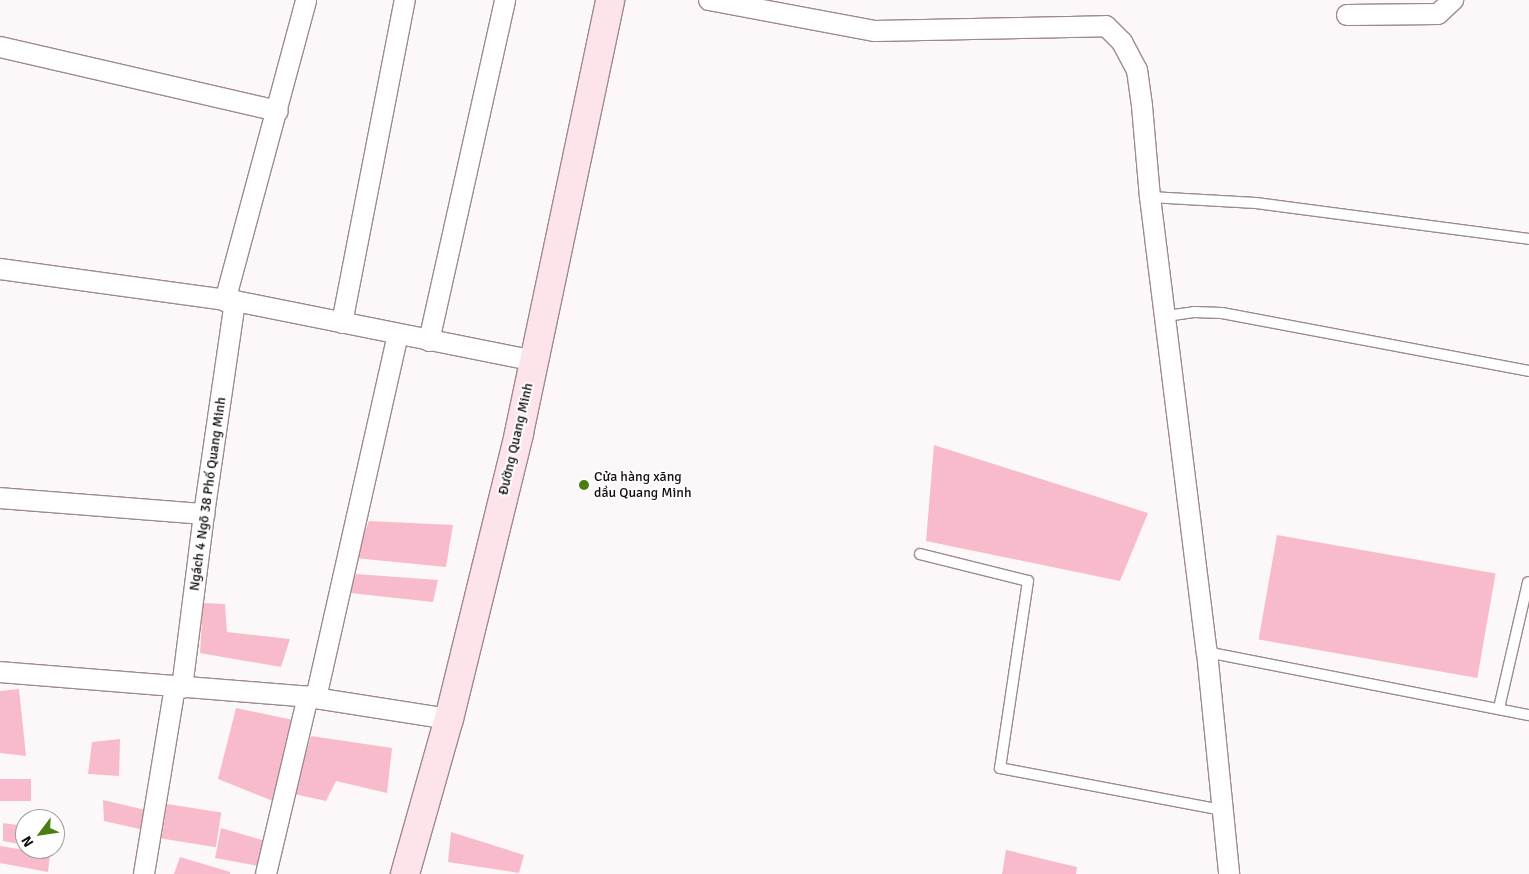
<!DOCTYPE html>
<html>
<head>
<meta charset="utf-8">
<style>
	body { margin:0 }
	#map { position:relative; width:1529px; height:874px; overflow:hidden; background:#fcf8f9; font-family:Signika,sans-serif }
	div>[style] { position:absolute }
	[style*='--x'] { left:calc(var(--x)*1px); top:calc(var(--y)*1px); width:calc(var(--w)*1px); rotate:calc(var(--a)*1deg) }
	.building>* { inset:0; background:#f8bbcb; transform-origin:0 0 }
	.roads { filter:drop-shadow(1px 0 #9d8a8f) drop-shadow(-1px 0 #9d8a8f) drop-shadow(0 1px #9d8a8f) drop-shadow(0 -1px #9d8a8f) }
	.lane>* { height:10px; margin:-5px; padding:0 5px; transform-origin:5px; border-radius:5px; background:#fff }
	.street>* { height:20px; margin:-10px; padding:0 10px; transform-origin:10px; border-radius:10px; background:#fff }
	.secondary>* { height:28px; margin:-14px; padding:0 14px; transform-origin:14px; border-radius:14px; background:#fde3ea }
	.dots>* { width:14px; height:14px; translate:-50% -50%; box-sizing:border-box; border:2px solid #fff; border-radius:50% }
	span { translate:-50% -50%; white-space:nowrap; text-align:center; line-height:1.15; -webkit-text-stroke:4px #fff; paint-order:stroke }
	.street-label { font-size:14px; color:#130d0f }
	.poi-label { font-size:14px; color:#130d0f }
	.left { translate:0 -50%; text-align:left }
	.north { position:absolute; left:15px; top:809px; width:50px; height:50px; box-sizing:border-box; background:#fff; border:1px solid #a19e9f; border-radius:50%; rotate:239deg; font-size:14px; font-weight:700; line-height:20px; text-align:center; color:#130d0f }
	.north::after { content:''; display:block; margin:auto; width:18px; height:22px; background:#4b7e10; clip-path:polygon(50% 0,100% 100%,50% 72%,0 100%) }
</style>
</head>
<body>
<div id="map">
	<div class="building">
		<i style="clip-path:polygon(934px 445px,1148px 513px,1120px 581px,926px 541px)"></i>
		<i style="clip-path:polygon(369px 521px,453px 525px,446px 567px,355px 558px)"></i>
		<i style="left:1277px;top:535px;width:222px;height:106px;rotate:10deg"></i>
		<i style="clip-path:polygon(356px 574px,438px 580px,433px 602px,350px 593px)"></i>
		<i style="clip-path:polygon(203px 603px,225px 604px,227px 632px,290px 639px,281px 667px,200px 653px)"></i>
		<i style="clip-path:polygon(19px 689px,26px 756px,0 753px,0 691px)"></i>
		<i style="clip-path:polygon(236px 708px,303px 722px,283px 805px,218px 779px)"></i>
		<i style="clip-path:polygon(311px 736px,392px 748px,387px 793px,336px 781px,326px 801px,294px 794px)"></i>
		<i style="clip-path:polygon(120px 739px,119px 776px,88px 774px,92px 742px)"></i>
		<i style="left:0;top:779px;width:31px;height:22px"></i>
		<i style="clip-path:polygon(103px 800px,150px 811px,144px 830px,104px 821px)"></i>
		<i style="left:167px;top:804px;width:55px;height:35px;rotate:9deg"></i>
		<i style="clip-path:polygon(3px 823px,25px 826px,25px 845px,3px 841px)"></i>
		<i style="clip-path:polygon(221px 828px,265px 841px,259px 866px,215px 858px)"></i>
		<i style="clip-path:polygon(451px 832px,524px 855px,519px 873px,448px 862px)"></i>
		<i style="clip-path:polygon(0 846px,50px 854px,48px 872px,0 863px)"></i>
		<i style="clip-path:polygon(1006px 850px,1077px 867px,1076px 874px,1002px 874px)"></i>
		<i style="clip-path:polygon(180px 857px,230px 872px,230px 874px,174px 874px)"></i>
	</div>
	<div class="roads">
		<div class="lane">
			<i style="--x:1150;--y:197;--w:106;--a:3.2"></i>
			<i style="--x:1256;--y:203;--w:275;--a:7.5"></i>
			<i style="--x:1166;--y:316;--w:28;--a:-8"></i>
			<i style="--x:1194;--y:312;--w:28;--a:2"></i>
			<i style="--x:1222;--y:313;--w:312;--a:10.7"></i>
			<i style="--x:920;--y:554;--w:111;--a:14"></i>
			<i style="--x:1028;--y:581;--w:189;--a:98.5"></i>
			<i style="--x:1000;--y:768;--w:227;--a:10.7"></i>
			<i style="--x:1207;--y:652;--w:328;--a:11.1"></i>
			<i style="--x:1499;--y:708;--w:129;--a:-77"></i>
		</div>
		<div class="street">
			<i style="--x:709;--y:0;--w:169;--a:10.6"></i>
			<i style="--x:875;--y:31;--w:231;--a:-1.2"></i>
			<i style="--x:1106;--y:26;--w:23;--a:45"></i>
			<i style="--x:1122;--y:42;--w:32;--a:62"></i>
			<i style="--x:1137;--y:70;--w:36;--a:82"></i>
			<i style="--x:1142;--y:106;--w:91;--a:85"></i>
			<i style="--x:1150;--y:197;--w:459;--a:82.9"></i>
			<i style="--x:1207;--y:652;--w:223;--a:84.3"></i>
			<i style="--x:1347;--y:15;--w:91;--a:-0.6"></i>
			<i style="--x:1438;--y:14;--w:21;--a:-43"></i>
			<i style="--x:0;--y:47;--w:285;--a:13"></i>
			<i style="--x:0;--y:269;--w:237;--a:7.8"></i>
			<i style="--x:235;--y:301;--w:305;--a:11.3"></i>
			<i style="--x:225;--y:301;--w:312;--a:-74.9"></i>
			<i style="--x:342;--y:323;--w:329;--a:-79"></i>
			<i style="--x:429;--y:341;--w:349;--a:-77.4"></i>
			<i style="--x:0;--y:498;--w:205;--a:4.5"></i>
			<i style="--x:0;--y:672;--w:309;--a:4.6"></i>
			<i style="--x:308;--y:697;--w:143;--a:8.9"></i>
			<i style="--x:182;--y:688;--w:175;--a:-82.8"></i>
			<i style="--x:204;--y:514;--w:215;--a:-81.7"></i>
			<i style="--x:316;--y:698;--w:372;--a:-77.3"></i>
			<i style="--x:144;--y:874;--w:190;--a:-80.6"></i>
			<i style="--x:266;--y:874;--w:182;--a:-76.7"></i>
		</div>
		<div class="secondary">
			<i style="--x:405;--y:874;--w:161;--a:-74.2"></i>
			<i style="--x:449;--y:719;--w:294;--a:-76.2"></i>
			<i style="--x:519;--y:433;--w:442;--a:-78.1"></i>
		</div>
	</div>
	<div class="dots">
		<i style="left:584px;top:485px;background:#4b7e10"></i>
	</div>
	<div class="street-label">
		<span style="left:516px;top:439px;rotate:-77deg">Đường Quang Minh</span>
		<span style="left:208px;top:494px;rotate:-82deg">Ngách 4 Ngõ 38 Phố Quang Minh</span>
	</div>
	<div class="poi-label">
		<span class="left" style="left:594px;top:485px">Cửa hàng xăng<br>dầu Quang Minh</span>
	</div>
	<div class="north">N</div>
</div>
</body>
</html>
